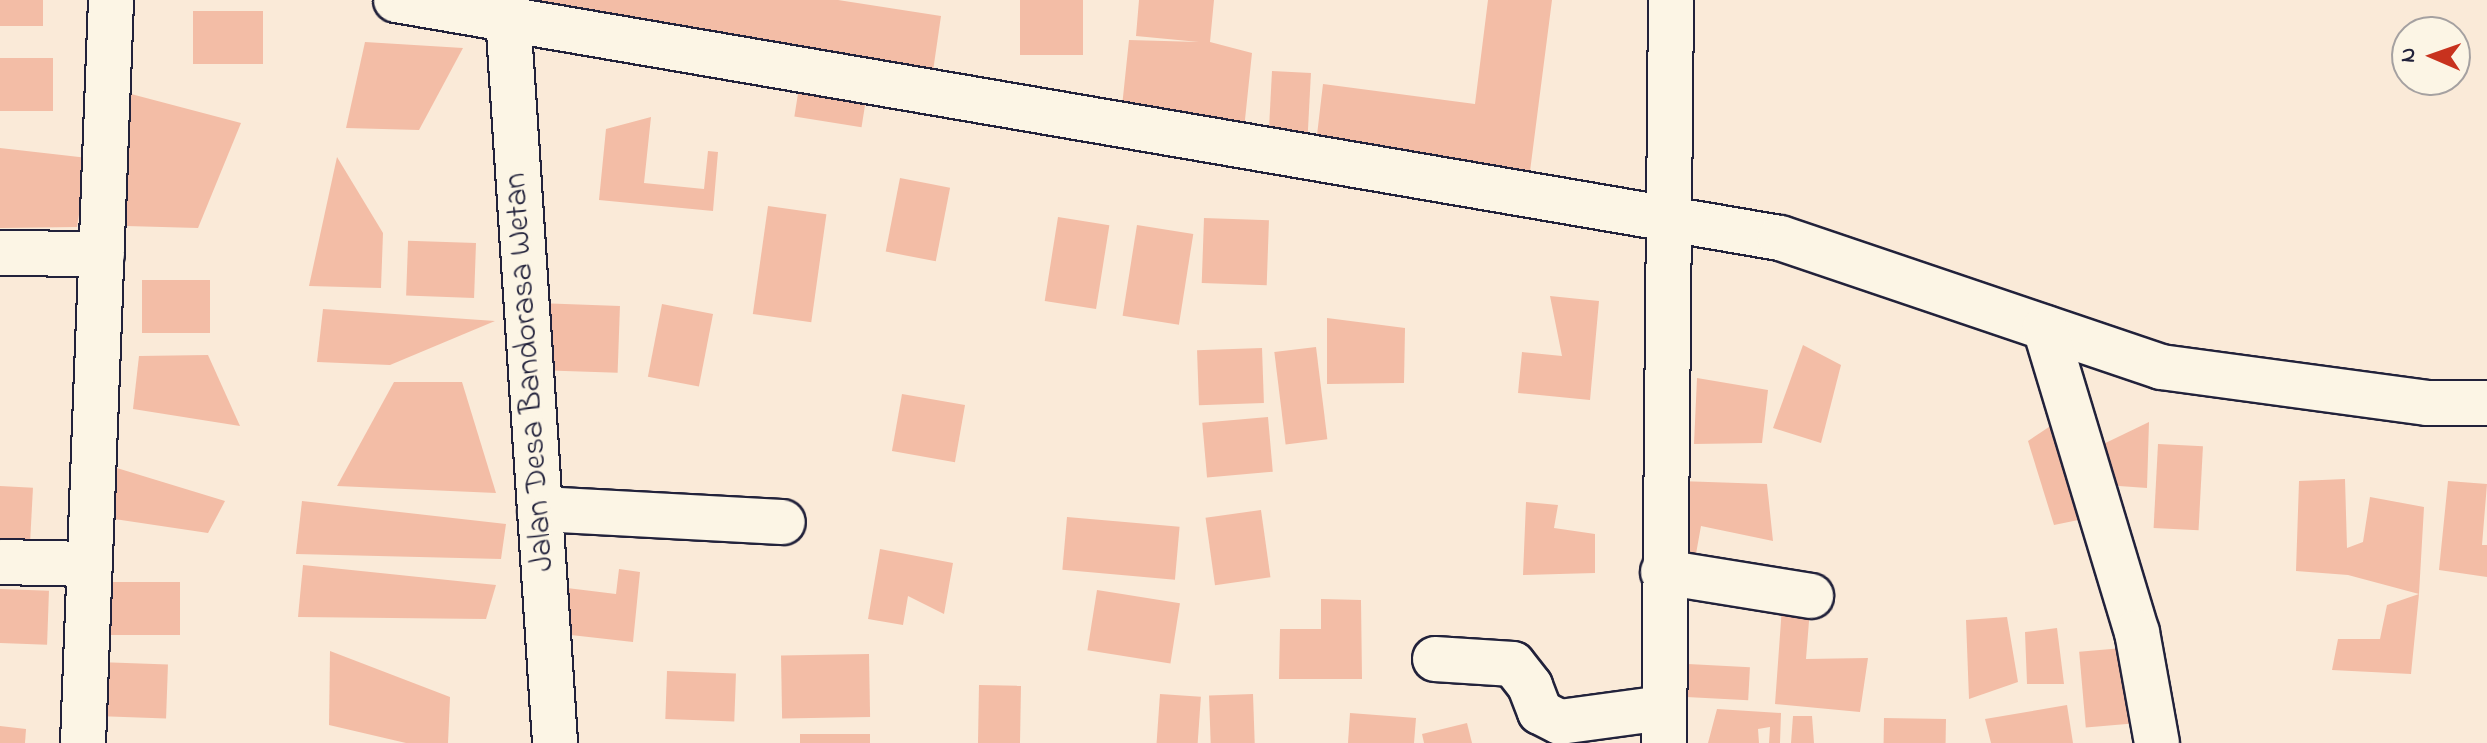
<!DOCTYPE html>
<html>
<head>
<meta charset="utf-8">
<style>
	body { margin:0 }
	#map { position:relative; width:2487px; height:743px; overflow:hidden; background:#faead8; font-family:"Indie Flower",sans-serif }
	div>[style] { position:absolute }
	[style*='--x'] { left:calc(var(--x)*1px); top:calc(var(--y)*1px); width:calc(var(--w)*1px); rotate:calc(var(--a)*1deg) }
	.building>* { inset:0; background:#f3bda6; transform-origin:0 0 }
	.roads { filter:drop-shadow(2px 0 #22223b) drop-shadow(-2px 0 #22223b) drop-shadow(0 2px #22223b) drop-shadow(0 -2px #22223b) }
	.minor>* { height:44px; margin:-22px; padding:0 22px; transform-origin:22px; border-radius:22px; background:#fcf5e5 }
	span { translate:-50% -50%; white-space:nowrap; text-align:center; line-height:1.15; -webkit-text-stroke:6px #fcf5e5; paint-order:stroke }
	.street-label { font-size:32px; color:#22223b }
	.north { position:absolute; left:2391px; top:16px; width:80px; height:80px; box-sizing:border-box; background:#fcf5e5; border:2px solid #a5a1a1; border-radius:50%; rotate:272deg; font-size:22px; font-weight:700; line-height:32px; text-align:center; color:#22223b }
	.north::after { content:''; display:block; margin:auto; width:28px; height:36px; background:#c8321e; clip-path:polygon(50% 0,100% 100%,50% 72%,0 100%) }
</style>
</head>
<body>
<div id="map">
	<div class="building">
		<i style="left:0;top:0;width:43px;height:26px"></i>
		<i style="clip-path:polygon(528px 0,838px 0,941px 16px,932px 78px,526px 16px)"></i>
		<i style="left:1020px;top:0;width:63px;height:55px"></i>
		<i style="clip-path:polygon(1139px 0,1214px 0,1210px 42px,1252px 53px,1244px 129px,1121px 116px,1129px 40px,1199px 42px,1136px 36px)"></i>
		<i style="clip-path:polygon(1488px 0,1552px 0,1529px 179px,1315px 152px,1323px 84px,1475px 104px)"></i>
		<i style="left:193px;top:11px;width:70px;height:53px"></i>
		<i style="clip-path:polygon(365px 42px,463px 48px,419px 130px,346px 128px)"></i>
		<i style="left:0;top:58px;width:53px;height:53px"></i>
		<i style="left:1272px;top:71px;width:39px;height:68px;rotate:3deg"></i>
		<i style="left:800px;top:81px;width:68px;height:36px;rotate:9deg"></i>
		<i style="clip-path:polygon(131px 94px,241px 123px,198px 228px,126px 226px)"></i>
		<i style="clip-path:polygon(651px 117px,644px 183px,704px 189px,708px 151px,718px 152px,713px 211px,599px 200px,606px 129px)"></i>
		<i style="clip-path:polygon(0 148px,88px 158px,77px 227px,0 228px)"></i>
		<i style="clip-path:polygon(337px 157px,383px 233px,381px 288px,309px 286px)"></i>
		<i style="left:900px;top:178px;width:51px;height:75px;rotate:11deg"></i>
		<i style="left:768px;top:206px;width:59px;height:109px;rotate:8deg"></i>
		<i style="left:1058px;top:217px;width:52px;height:85px;rotate:9deg"></i>
		<i style="left:1204px;top:218px;width:65px;height:65px;rotate:2deg"></i>
		<i style="left:1137px;top:225px;width:57px;height:92px;rotate:9deg"></i>
		<i style="left:476px;top:243px;width:55px;height:68px;rotate:92deg"></i>
		<i style="left:142px;top:280px;width:68px;height:53px"></i>
		<i style="clip-path:polygon(1550px 296px,1599px 301px,1590px 400px,1518px 393px,1522px 352px,1562px 356px)"></i>
		<i style="left:537px;top:303px;width:83px;height:67px;rotate:2deg"></i>
		<i style="left:662px;top:304px;width:52px;height:74px;rotate:11deg"></i>
		<i style="clip-path:polygon(323px 309px,495px 321px,390px 365px,317px 362px)"></i>
		<i style="clip-path:polygon(1327px 318px,1405px 328px,1404px 383px,1327px 384px)"></i>
		<i style="clip-path:polygon(1803px 345px,1841px 365px,1821px 443px,1773px 428px)"></i>
		<i style="left:1316px;top:347px;width:93px;height:42px;rotate:83deg"></i>
		<i style="left:1262px;top:348px;width:55px;height:65px;rotate:88deg"></i>
		<i style="clip-path:polygon(208px 355px,240px 426px,133px 409px,139px 356px)"></i>
		<i style="clip-path:polygon(1697px 378px,1768px 390px,1762px 443px,1694px 444px)"></i>
		<i style="clip-path:polygon(394px 382px,462px 382px,496px 493px,337px 486px)"></i>
		<i style="left:902px;top:394px;width:64px;height:58px;rotate:10deg"></i>
		<i style="left:1268px;top:417px;width:55px;height:66px;rotate:85deg"></i>
		<i style="clip-path:polygon(2061px 419px,2093px 517px,2054px 525px,2028px 441px)"></i>
		<i style="clip-path:polygon(2149px 422px,2147px 488px,2105px 485px,2093px 449px)"></i>
		<i style="left:2158px;top:444px;width:45px;height:84px;rotate:3deg"></i>
		<i style="clip-path:polygon(107px 465px,225px 501px,208px 533px,101px 517px)"></i>
		<i style="clip-path:polygon(2345px 479px,2347px 548px,2363px 542px,2370px 497px,2424px 507px,2419px 594px,2348px 575px,2296px 571px,2299px 481px)"></i>
		<i style="clip-path:polygon(1679px 481px,1767px 484px,1773px 541px,1701px 526px,1694px 565px,1671px 565px)"></i>
		<i style="clip-path:polygon(2448px 481px,2487px 484px,2482px 545px,2487px 545px,2487px 577px,2439px 570px)"></i>
		<i style="left:0;top:486px;width:33px;height:55px;rotate:3deg"></i>
		<i style="clip-path:polygon(302px 501px,506px 524px,501px 559px,296px 554px)"></i>
		<i style="clip-path:polygon(1526px 502px,1558px 505px,1554px 528px,1595px 534px,1595px 573px,1523px 575px)"></i>
		<i style="left:1261px;top:510px;width:68px;height:56px;rotate:82deg"></i>
		<i style="left:1067px;top:517px;width:113px;height:53px;rotate:5deg"></i>
		<i style="clip-path:polygon(880px 549px,953px 563px,944px 614px,908px 596px,903px 625px,868px 619px)"></i>
		<i style="clip-path:polygon(303px 565px,496px 585px,486px 619px,298px 617px)"></i>
		<i style="clip-path:polygon(619px 569px,640px 572px,633px 642px,562px 634px,567px 588px,616px 594px)"></i>
		<i style="left:110px;top:582px;width:70px;height:53px"></i>
		<i style="left:0;top:589px;width:49px;height:54px;rotate:2deg"></i>
		<i style="left:1097px;top:590px;width:84px;height:61px;rotate:9deg"></i>
		<i style="clip-path:polygon(2419px 594px,2411px 674px,2332px 670px,2338px 639px,2380px 639px,2387px 605px)"></i>
		<i style="clip-path:polygon(1811px 596px,1806px 659px,1868px 658px,1860px 712px,1775px 704px,1782px 607px)"></i>
		<i style="clip-path:polygon(1321px 599px,1361px 600px,1362px 679px,1279px 679px,1280px 629px,1321px 629px)"></i>
		<i style="clip-path:polygon(2007px 617px,2018px 682px,1969px 699px,1966px 620px)"></i>
		<i style="clip-path:polygon(2057px 628px,2064px 684px,2027px 684px,2025px 632px)"></i>
		<i style="left:2123px;top:648px;width:76px;height:44px;rotate:85deg"></i>
		<i style="clip-path:polygon(330px 651px,450px 697px,448px 743px,406px 743px,329px 725px)"></i>
		<i style="left:869px;top:654px;width:63px;height:88px;rotate:89deg"></i>
		<i style="left:98px;top:662px;width:70px;height:54px;rotate:2deg"></i>
		<i style="left:1688px;top:664px;width:62px;height:33px;rotate:3deg"></i>
		<i style="left:667px;top:671px;width:69px;height:48px;rotate:2deg"></i>
		<i style="left:979px;top:685px;width:42px;height:58px;rotate:1deg"></i>
		<i style="left:1160px;top:694px;width:41px;height:49px;rotate:4deg"></i>
		<i style="left:1253px;top:694px;width:49px;height:44px;rotate:88deg"></i>
		<i style="clip-path:polygon(2067px 705px,2073px 743px,1991px 743px,1985px 719px)"></i>
		<i style="clip-path:polygon(1717px 709px,1781px 713px,1780px 743px,1769px 743px,1770px 727px,1758px 729px,1759px 743px,1708px 743px)"></i>
		<i style="clip-path:polygon(1350px 713px,1416px 718px,1414px 743px,1348px 743px)"></i>
		<i style="clip-path:polygon(1793px 716px,1812px 716px,1814px 743px,1791px 743px)"></i>
		<i style="left:1884px;top:718px;width:62px;height:25px;rotate:1deg"></i>
		<i style="clip-path:polygon(1467px 723px,1472px 743px,1424px 743px,1422px 734px)"></i>
		<i style="clip-path:polygon(0 726px,26px 729px,25px 743px,0 743px)"></i>
		<i style="left:870px;top:734px;width:9px;height:70px;rotate:90deg"></i>
	</div>
	<div class="roads">
		<div class="minor">
			<i style="--x:396;--y:0;--w:1404;--a:9.76"></i>
			<i style="--x:1780;--y:238;--w:402;--a:18.7"></i>
			<i style="--x:2161;--y:367;--w:268;--a:7.7"></i>
			<i style="--x:2427;--y:403;--w:60;--a:0"></i>
			<i style="--x:507;--y:0;--w:745;--a:86.3"></i>
			<i style="--x:0;--y:253;--w:102;--a:0.6"></i>
			<i style="--x:2045;--y:328;--w:318;--a:73.2"></i>
			<i style="--x:2137;--y:632;--w:113;--a:79.8"></i>
			<i style="--x:540;--y:509;--w:243;--a:3.1"></i>
			<i style="--x:0;--y:562;--w:90;--a:1.3"></i>
			<i style="--x:1663;--y:572;--w:150;--a:9.2"></i>
			<i style="--x:1435;--y:659;--w:78;--a:3.7"></i>
			<i style="--x:1513;--y:664;--w:28;--a:52"></i>
			<i style="--x:1530;--y:686;--w:28;--a:69"></i>
			<i style="--x:1540;--y:712;--w:22;--a:27"></i>
			<i style="--x:1560;--y:722;--w:104;--a:-7.7"></i>
			<i style="--x:83;--y:743;--w:744;--a:-87.84"></i>
			<i style="--x:1664;--y:743;--w:743;--a:-89.46"></i>
		</div>
	</div>
	<div class="street-label">
		<span style="left:531px;top:372px;rotate:-94deg">Jalan Desa Bandorasa Wetan</span>
	</div>
	<div class="north">N</div>
</div>
</body>
</html>
